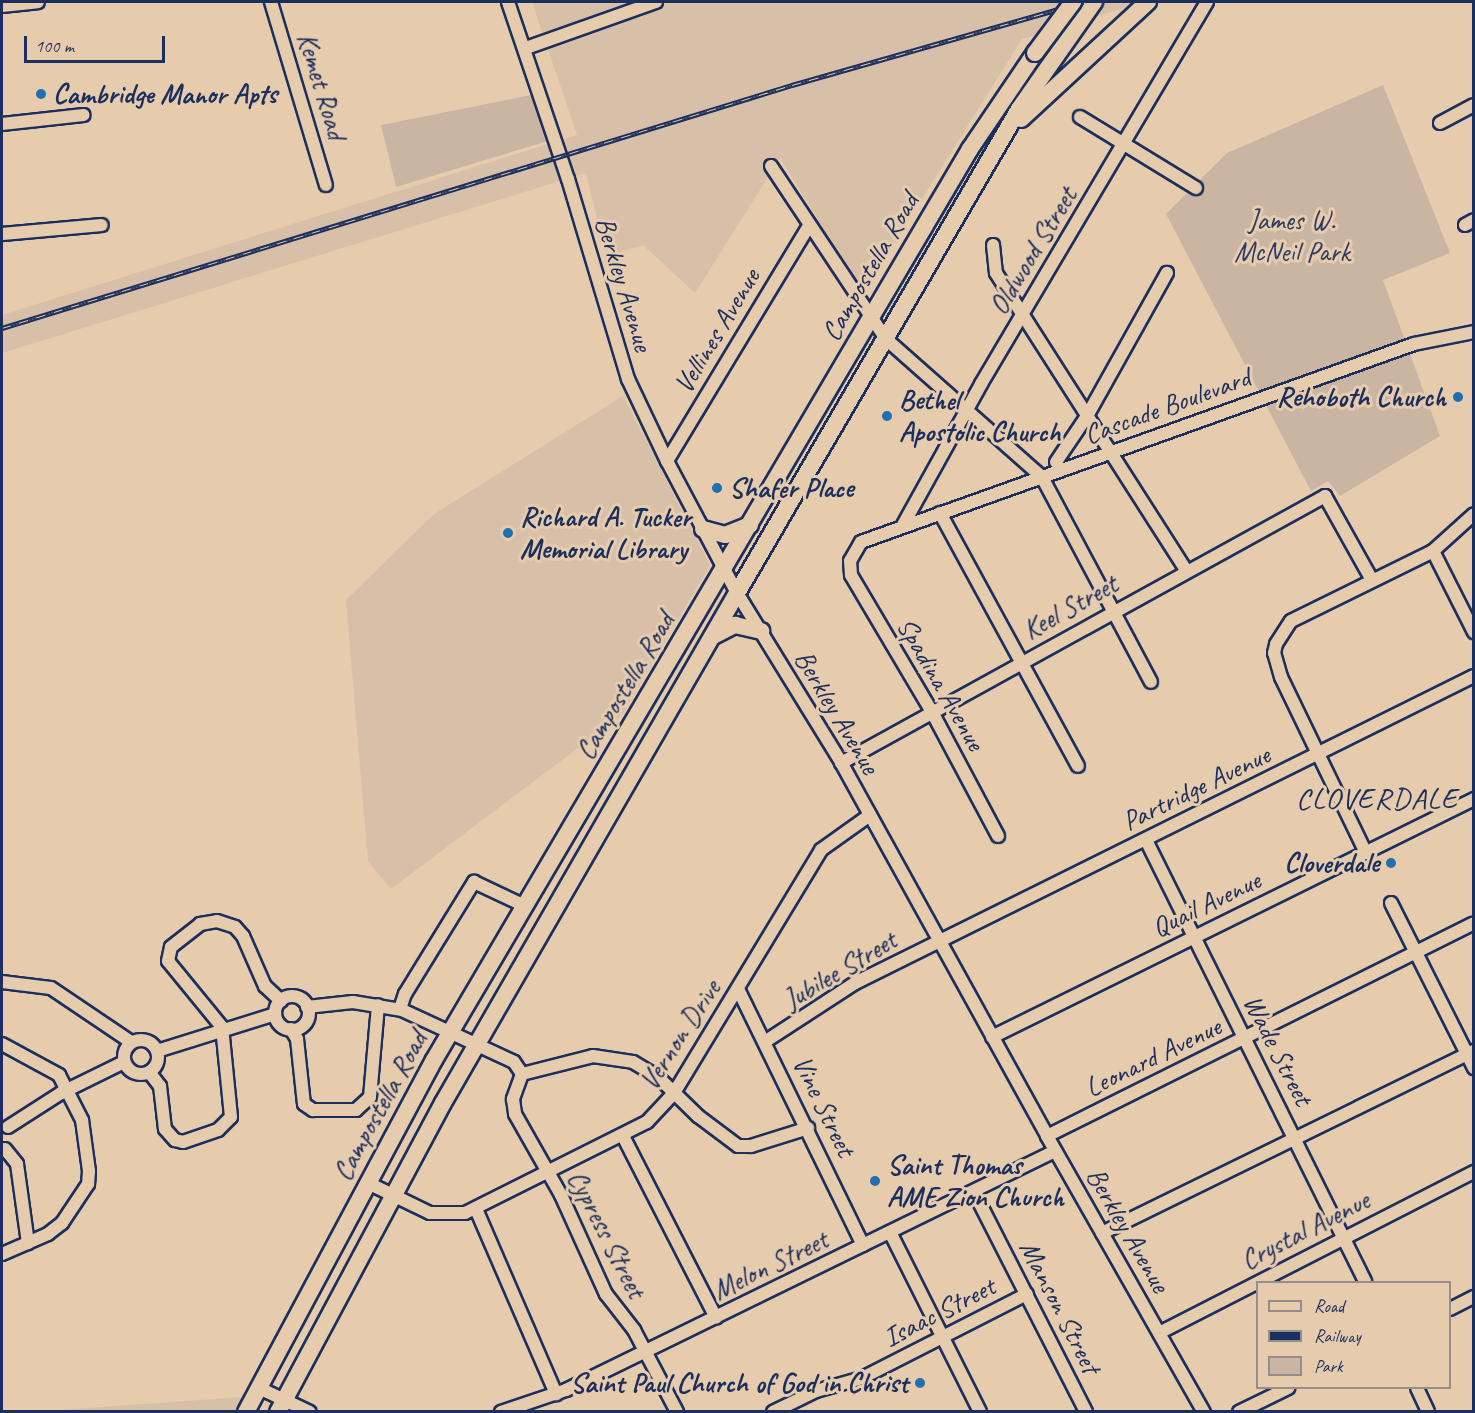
<!DOCTYPE html>
<html>
<head>
<meta charset="utf-8">
<style>
	body { margin:0 }
	#map { position:relative; width:1475px; height:1413px; overflow:hidden; background:#e6ccad; font-family:Caveat,sans-serif }
	div>[style] { position:absolute }
	[style*='--x'] { left:calc(var(--x)*1px); top:calc(var(--y)*1px); width:calc(var(--w)*1px); rotate:calc(var(--a)*1deg) }
	.built>* { inset:0; background:#d7c0a7 }
	.green>* { inset:0; background:#c9b5a1 }
	.roads { filter:drop-shadow(2px 0 #1b2f5e) drop-shadow(-2px 0 #1b2f5e) drop-shadow(0 2px #1b2f5e) drop-shadow(0 -2px #1b2f5e) }
	.minor>* { height:12px; margin:-6px; padding:0 6px; transform-origin:6px; border-radius:6px; background:#e6ccad }
	.minor>.ring { margin:-6px; padding:0; box-sizing:content-box; background:none; border:12px solid #e6ccad; border-radius:50% }
	.major>* { height:16px; margin:-8px; padding:0 8px; transform-origin:8px; border-radius:8px; background:#e6ccad }
	.rail>* { height:5px; margin-top:-2.5px; transform-origin:0; background:repeating-linear-gradient(90deg,#e6ccad 0 9px,#1b2f5e 0 18px); box-sizing:border-box; border-block:2px solid #1b2f5e }
	.bridges { filter:drop-shadow(2px 0 #1b2f5e) drop-shadow(-2px 0 #1b2f5e) drop-shadow(0 2px #1b2f5e) drop-shadow(0 -2px #1b2f5e) }
	.major-bridge>* { height:16px; margin:-8px; padding:0 8px; transform-origin:8px; border-radius:8px; background:#e6ccad }
	.dots>* { width:16px; height:16px; translate:-50% -50%; box-sizing:border-box; border:3px solid #e6ccad; border-radius:50% }
	span { translate:-50% -50%; white-space:nowrap; text-align:center; line-height:1.15; -webkit-text-stroke:6px #e6ccad; paint-order:stroke }
	.street-label { font-size:28px; color:#1b2f5e }
	.poi-label { font-size:28px; color:#1b2f5e; font-weight:700 }
	.left { translate:0 -50%; text-align:left }
	.right { translate:-100% -50%; text-align:right }
	.park-label { font-size:28px; color:#2c3c65 }
	.neighbourhood-label { font-size:30px; color:#1b2f5e; letter-spacing:1.5px }
	.frame { position:absolute; inset:0; border:3px solid #1b2f5e; pointer-events:none }
	.legend { position:absolute; left:1256px; top:1281px; width:195px; height:108px; box-sizing:border-box; background:#e6ccad; border:2px solid #958d8d; margin:0; padding:8px 10px; list-style:none; font-size:18px; color:#1b2f5e }
	.legend li { display:flex; align-items:center; gap:12px; height:30px }
	.legend b { width:30px; border:2px solid #958d8d }
	.scale { position:absolute; left:24px; top:36px; width:141px; height:27px; box-sizing:border-box; border:3px solid #1b2f5e; border-top:0; padding-left:8px; font-size:18px; line-height:21px; white-space:nowrap; color:#1b2f5e; -webkit-text-stroke:4px #e6ccad; paint-order:stroke }
</style>
</head>
<body>
<div id="map">
	<div class="built">
		<i style="clip-path:polygon(532px 2px,1144px 2px,1022px 39px,863px 293px,780px 158px,695px 293px,643px 245px,606px 256px,586px 173px,2px 353px,2px 315px,577px 135px)"></i>
		<i style="clip-path:polygon(623px 396px,710px 565px,622px 715px,391px 889px,368px 861px,346px 600px,434px 514px)"></i>
		<i style="clip-path:polygon(243px 1397px,236px 1411px,45px 1411px)"></i>
	</div>
	<div class="green">
		<i style="clip-path:polygon(1383px 85px,1450px 253px,1383px 280px,1440px 436px,1340px 496px,1328px 481px,1311px 491px,1166px 214px,1227px 153px)"></i>
		<i style="clip-path:polygon(531px 95px,548px 141px,396px 187px,381px 125px)"></i>
	</div>
	<div class="roads">
		<div class="minor">
			<i style="--x:271;--y:2;--w:191;--a:73.3"></i>
			<i style="--x:508;--y:2;--w:187;--a:71.3"></i>
			<i style="--x:568;--y:179;--w:209;--a:73.3"></i>
			<i style="--x:628;--y:379;--w:91;--a:64.6"></i>
			<i style="--x:667;--y:461;--w:149;--a:62.1"></i>
			<i style="--x:737;--y:593;--w:201;--a:58.4"></i>
			<i style="--x:842;--y:764;--w:425;--a:61.1"></i>
			<i style="--x:1047;--y:1136;--w:318;--a:60.4"></i>
			<i style="--x:2;--y:6;--w:36;--a:-6"></i>
			<i style="--x:526;--y:48;--w:138;--a:-19.5"></i>
			<i style="--x:1080;--y:117;--w:136;--a:31.5"></i>
			<i style="--x:1440;--y:123;--w:38;--a:-28"></i>
			<i style="--x:2;--y:124;--w:82;--a:-6.3"></i>
			<i style="--x:771;--y:166;--w:208;--a:56.4"></i>
			<i style="--x:886;--y:339;--w:208;--a:41.5"></i>
			<i style="--x:1042;--y:477;--w:232;--a:62"></i>
			<i style="--x:1465;--y:225;--w:10;--a:-29"></i>
			<i style="--x:2;--y:234;--w:100;--a:-5.1"></i>
			<i style="--x:993;--y:245;--w:28;--a:84"></i>
			<i style="--x:996;--y:273;--w:353;--a:57.4"></i>
			<i style="--x:667;--y:461;--w:275;--a:-58.9"></i>
			<i style="--x:1056;--y:462;--w:55;--a:-56"></i>
			<i style="--x:1087;--y:416;--w:164;--a:-60.8"></i>
			<i style="--x:940;--y:513;--w:288;--a:61.4"></i>
			<i style="--x:903;--y:525;--w:161;--a:-61"></i>
			<i style="--x:981;--y:384;--w:444;--a:-59.4"></i>
			<i style="--x:1433;--y:551;--w:91;--a:63.2"></i>
			<i style="--x:841;--y:763;--w:553;--a:-28.88"></i>
			<i style="--x:1325;--y:496;--w:96;--a:60.8"></i>
			<i style="--x:998;--y:836;--w:140;--a:-118"></i>
			<i style="--x:932;--y:712;--w:159;--a:-120.6"></i>
			<i style="--x:851;--y:575;--w:14;--a:-94"></i>
			<i style="--x:850;--y:561;--w:22;--a:-60"></i>
			<i style="--x:861;--y:542;--w:587;--a:-19.7"></i>
			<i style="--x:1414;--y:344;--w:61;--a:-11.3"></i>
			<i style="--x:1146;--y:840;--w:493;--a:63.6"></i>
			<i style="--x:1366;--y:853;--w:195;--a:-115.8"></i>
			<i style="--x:1281;--y:677;--w:25;--a:-106"></i>
			<i style="--x:1274;--y:653;--w:9;--a:-77"></i>
			<i style="--x:1276;--y:644;--w:27;--a:-57"></i>
			<i style="--x:1291;--y:621;--w:158;--a:-26.2"></i>
			<i style="--x:1433;--y:551;--w:55;--a:-42.1"></i>
			<i style="--x:1391;--y:903;--w:185;--a:63.3"></i>
			<i style="--x:2;--y:982;--w:49;--a:7"></i>
			<i style="--x:51;--y:988;--w:97;--a:34"></i>
			<i style="--x:738;--y:989;--w:285;--a:64"></i>
			<i class="ring" style="left:275px;top:996px;width:22px;height:22px"></i>
			<i style="--x:307;--y:1007;--w:46;--a:-6.2"></i>
			<i style="--x:353;--y:1002;--w:50;--a:9.3"></i>
			<i style="--x:402;--y:1010;--w:123;--a:24.9"></i>
			<i style="--x:514;--y:1062;--w:14;--a:56"></i>
			<i style="--x:400;--y:1009;--w:16;--a:-72"></i>
			<i style="--x:405;--y:994;--w:132;--a:-58.4"></i>
			<i style="--x:474;--y:882;--w:56;--a:25.2"></i>
			<i style="--x:291;--y:1029;--w:12;--a:59"></i>
			<i style="--x:297;--y:1039;--w:65;--a:83.9"></i>
			<i style="--x:304;--y:1104;--w:11;--a:34"></i>
			<i style="--x:313;--y:1110;--w:43;--a:0"></i>
			<i style="--x:356;--y:1110;--w:19;--a:-43"></i>
			<i style="--x:370;--y:1097;--w:92;--a:-85"></i>
			<i style="--x:992;--y:1037;--w:538;--a:-26.28"></i>
			<i class="ring" style="left:124px;top:1040px;width:22px;height:22px"></i>
			<i style="--x:766;--y:1041;--w:106;--a:-33.1"></i>
			<i style="--x:855;--y:983;--w:691;--a:-26.38"></i>
			<i style="--x:2;--y:1044;--w:65;--a:28.5"></i>
			<i style="--x:59;--y:1075;--w:51;--a:62.9"></i>
			<i style="--x:82;--y:1120;--w:51;--a:82.2"></i>
			<i style="--x:89;--y:1171;--w:13;--a:94"></i>
			<i style="--x:88;--y:1184;--w:47;--a:123.7"></i>
			<i style="--x:62;--y:1223;--w:18;--a:142"></i>
			<i style="--x:48;--y:1234;--w:50;--a:156.5"></i>
			<i style="--x:157;--y:1051;--w:124;--a:-17.4"></i>
			<i style="--x:149;--y:1072;--w:18;--a:52"></i>
			<i style="--x:160;--y:1086;--w:43;--a:83.4"></i>
			<i style="--x:165;--y:1129;--w:15;--a:48"></i>
			<i style="--x:175;--y:1140;--w:8;--a:14"></i>
			<i style="--x:183;--y:1142;--w:37;--a:-19"></i>
			<i style="--x:218;--y:1130;--w:18;--a:-45"></i>
			<i style="--x:231;--y:1117;--w:90;--a:-95.7"></i>
			<i style="--x:222;--y:1027;--w:85;--a:-129.3"></i>
			<i style="--x:168;--y:961;--w:14;--a:-78"></i>
			<i style="--x:171;--y:947;--w:37;--a:-38"></i>
			<i style="--x:200;--y:924;--w:17;--a:-10"></i>
			<i style="--x:217;--y:921;--w:19;--a:18"></i>
			<i style="--x:235;--y:927;--w:12;--a:48"></i>
			<i style="--x:243;--y:936;--w:55;--a:66.3"></i>
			<i style="--x:265;--y:986;--w:22;--a:43"></i>
			<i style="--x:522;--y:1074;--w:27;--a:110"></i>
			<i style="--x:513;--y:1099;--w:15;--a:82"></i>
			<i style="--x:515;--y:1114;--w:93;--a:60.4"></i>
			<i style="--x:561;--y:1195;--w:109;--a:65.6"></i>
			<i style="--x:606;--y:1294;--w:46;--a:52.1"></i>
			<i style="--x:634;--y:1330;--w:93;--a:62.3"></i>
			<i style="--x:522;--y:1074;--w:73;--a:-14.2"></i>
			<i style="--x:593;--y:1056;--w:40;--a:8.5"></i>
			<i style="--x:633;--y:1062;--w:29;--a:31"></i>
			<i style="--x:658;--y:1077;--w:56;--a:44.3"></i>
			<i style="--x:698;--y:1116;--w:50;--a:36.9"></i>
			<i style="--x:738;--y:1146;--w:13;--a:0"></i>
			<i style="--x:751;--y:1146;--w:60;--a:-17.5"></i>
			<i style="--x:8;--y:1127;--w:63;--a:-32.7"></i>
			<i style="--x:61;--y:1093;--w:70;--a:-26.2"></i>
			<i style="--x:623;--y:1136;--w:204;--a:62.9"></i>
			<i style="--x:1047;--y:1136;--w:476;--a:-26.5"></i>
			<i style="--x:5;--y:1149;--w:19;--a:51"></i>
			<i style="--x:17;--y:1164;--w:80;--a:82.1"></i>
			<i style="--x:368;--y:1183;--w:69;--a:25.8"></i>
			<i style="--x:430;--y:1213;--w:35;--a:0"></i>
			<i style="--x:465;--y:1213;--w:203;--a:-26.6"></i>
			<i style="--x:647;--y:1122;--w:40;--a:-47"></i>
			<i style="--x:674;--y:1093;--w:284;--a:-58.8"></i>
			<i style="--x:821;--y:850;--w:60;--a:-35.5"></i>
			<i style="--x:974;--y:1192;--w:247;--a:63"></i>
			<i style="--x:476;--y:1209;--w:202;--a:66.6"></i>
			<i style="--x:890;--y:1232;--w:201;--a:63.4"></i>
			<i style="--x:1102;--y:1233;--w:414;--a:-26.1"></i>
			<i style="--x:1450;--y:1309;--w:27;--a:-27"></i>
			<i style="--x:1159;--y:1333;--w:354;--a:-27.1"></i>
			<i style="--x:259;--y:1388;--w:56;--a:25.2"></i>
			<i style="--x:1417;--y:1388;--w:26;--a:65"></i>
			<i style="--x:501;--y:1412;--w:69;--a:-18.7"></i>
			<i style="--x:566;--y:1390;--w:544;--a:-26.05"></i>
			<i style="--x:773;--y:1412;--w:48;--a:-26"></i>
			<i style="--x:816;--y:1391;--w:48;--a:-15.8"></i>
			<i style="--x:862;--y:1378;--w:185;--a:-27"></i>
			<i style="--x:1239;--y:1412;--w:55;--a:-26.1"></i>
		</div>
		<div class="major">
			<i style="--x:1021;--y:119;--w:173;--a:-42.7"></i>
			<i style="--x:703;--y:529;--w:23;--a:15"></i>
			<i style="--x:725;--y:535;--w:27;--a:-22"></i>
			<i style="--x:713;--y:636;--w:25;--a:-27"></i>
			<i style="--x:735;--y:625;--w:27;--a:13"></i>
			<i style="--x:246;--y:1412;--w:399;--a:-61.9"></i>
			<i style="--x:434;--y:1060;--w:1057;--a:-59.53"></i>
			<i style="--x:970;--y:149;--w:116;--a:-55.9"></i>
			<i style="--x:278;--y:1412;--w:350;--a:-61.9"></i>
			<i style="--x:443;--y:1103;--w:589;--a:-60.04"></i>
			<i style="--x:737;--y:593;--w:560;--a:-59.77"></i>
			<i style="--x:1019;--y:109;--w:131;--a:-55"></i>
		</div>
	</div>
	<div class="rail">
		<i style="--x:2;--y:328;--w:827;--a:-17.1"></i>
		<i style="--x:792;--y:85;--w:303;--a:-15.9"></i>
	</div>
	<div class="bridges">
		<div class="major-bridge">
			<i style="--x:1035;--y:53;--w:64;--a:-53.3"></i>
		</div>
	</div>
	<div class="dots">
		<i style="left:41px;top:94px;background:#1f6fb2"></i>
		<i style="left:1458px;top:397px;background:#1f6fb2"></i>
		<i style="left:887px;top:416px;background:#1f6fb2"></i>
		<i style="left:717px;top:488px;background:#1f6fb2"></i>
		<i style="left:508px;top:533px;background:#1f6fb2"></i>
		<i style="left:1391px;top:863px;background:#1f6fb2"></i>
		<i style="left:875px;top:1181px;background:#1f6fb2"></i>
		<i style="left:920px;top:1383px;background:#1f6fb2"></i>
	</div>
	<div class="street-label">
		<span style="left:322px;top:86px;rotate:73deg">Kemet Road</span>
		<span style="left:1033px;top:251px;rotate:-59deg">Oldwood Street</span>
		<span style="left:870px;top:267px;rotate:-60deg">Campostella Road</span>
		<span style="left:624px;top:284px;rotate:73deg">Berkley Avenue</span>
		<span style="left:717px;top:331px;rotate:-59deg">Vellines Avenue</span>
		<span style="left:1167px;top:406px;rotate:-20deg">Cascade Boulevard</span>
		<span style="left:1070px;top:607px;rotate:-29deg">Keel Street</span>
		<span style="left:941px;top:684px;rotate:60deg">Spadina Avenue</span>
		<span style="left:625px;top:686px;rotate:-59deg">Campostella Road</span>
		<span style="left:837px;top:712px;rotate:59deg">Berkley Avenue</span>
		<span style="left:1196px;top:788px;rotate:-26deg">Partridge Avenue</span>
		<span style="left:1206px;top:904px;rotate:-26deg">Quail Avenue</span>
		<span style="left:840px;top:970px;rotate:-31deg">Jubilee Street</span>
		<span style="left:680px;top:1035px;rotate:-57deg">Vernon Drive</span>
		<span style="left:1278px;top:1050px;rotate:63deg">Wade Street</span>
		<span style="left:1153px;top:1057px;rotate:-26deg">Leonard Avenue</span>
		<span style="left:380px;top:1106px;rotate:-61deg">Campostella Road</span>
		<span style="left:824px;top:1106px;rotate:64deg">Vine Street</span>
		<span style="left:1128px;top:1230px;rotate:60deg">Berkley Avenue</span>
		<span style="left:1305px;top:1230px;rotate:-27deg">Crystal Avenue</span>
		<span style="left:607px;top:1234px;rotate:63deg">Cypress Street</span>
		<span style="left:770px;top:1265px;rotate:-26deg">Melon Street</span>
		<span style="left:1060px;top:1307px;rotate:63deg">Manson Street</span>
		<span style="left:939px;top:1312px;rotate:-27deg">Isaac Street</span>
	</div>
	<div class="poi-label">
		<span class="left" style="left:53px;top:94px">Cambridge Manor Apts</span>
		<span class="right" style="left:1446px;top:397px">Rehoboth Church</span>
		<span class="left" style="left:899px;top:416px">Bethel<br>Apostolic Church</span>
		<span class="left" style="left:729px;top:488px">Shafer Place</span>
		<span class="left" style="left:520px;top:533px">Richard A. Tucker<br>Memorial Library</span>
		<span class="right" style="left:1379px;top:863px">Cloverdale</span>
		<span class="left" style="left:887px;top:1181px">Saint Thomas<br>AME Zion Church</span>
		<span class="right" style="left:908px;top:1383px">Saint Paul Church of God in Christ</span>
	</div>
	<div class="park-label">
		<span style="left:1292px;top:236px">James W.<br>McNeil Park</span>
	</div>
	<div class="neighbourhood-label">
		<span style="left:1377px;top:798px">CLOVERDALE</span>
	</div>
	<div class="frame"></div>
	<ul class="legend">
	<li><b style="height:8px;background:#e6ccad"></b>Road</li>
	<li><b style="height:8px;background:#1b2f5e"></b>Railway</li>
	<li><b style="height:16px;background:#c9b5a1"></b>Park</li>
	</ul>
	<div class="scale">100 m</div>
</div>
</body>
</html>
